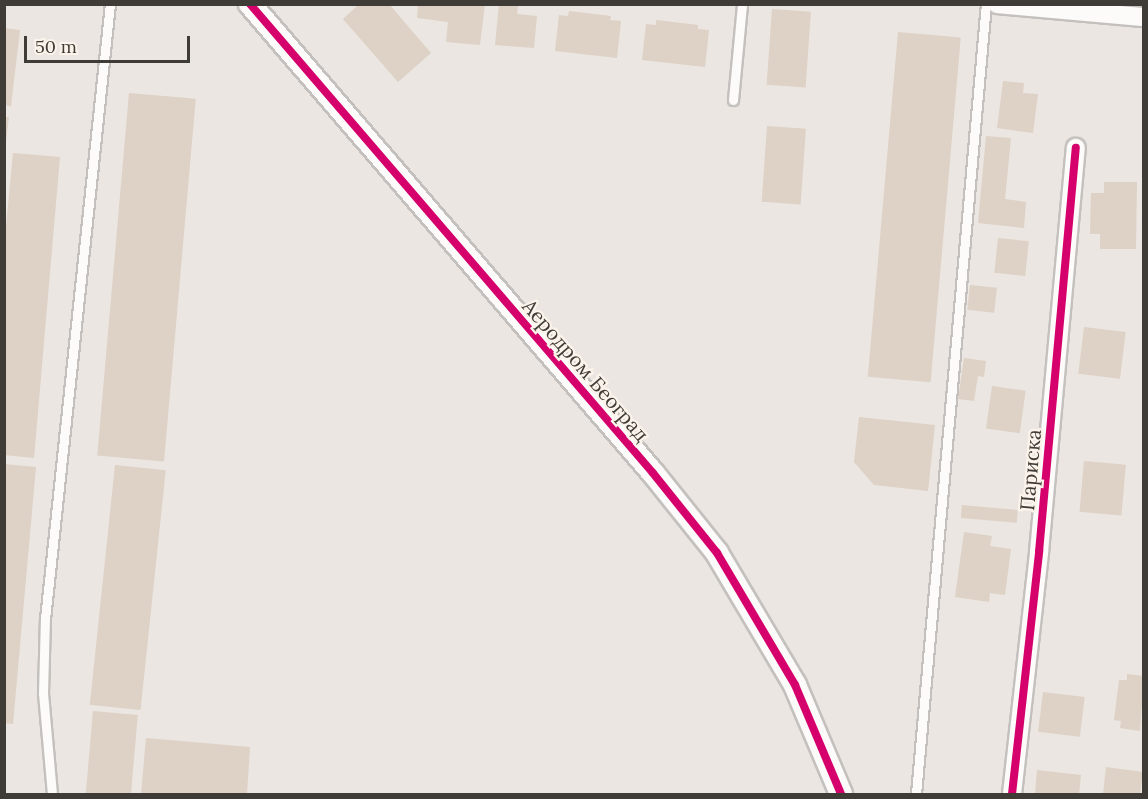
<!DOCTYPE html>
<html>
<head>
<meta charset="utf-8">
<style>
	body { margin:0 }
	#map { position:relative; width:1148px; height:799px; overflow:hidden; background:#ebe6e1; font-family:Lora,serif }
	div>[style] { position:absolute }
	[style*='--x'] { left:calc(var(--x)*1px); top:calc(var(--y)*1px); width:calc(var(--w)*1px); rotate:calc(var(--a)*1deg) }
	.building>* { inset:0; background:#ded1c5; transform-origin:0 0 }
	.roads { filter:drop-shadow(2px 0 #c4c0bd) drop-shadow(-2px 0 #c4c0bd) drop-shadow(0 2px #c4c0bd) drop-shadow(0 -2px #c4c0bd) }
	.service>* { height:9px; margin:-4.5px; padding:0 4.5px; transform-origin:4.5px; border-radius:4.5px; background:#fcfbfa }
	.minor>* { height:18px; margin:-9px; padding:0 9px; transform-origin:9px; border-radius:9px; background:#fcfbfa }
	.tertiary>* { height:22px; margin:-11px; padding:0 11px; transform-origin:11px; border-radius:11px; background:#fcfbfa }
	.cycleway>* { height:8px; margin:-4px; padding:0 4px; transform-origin:4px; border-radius:4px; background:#d6006c }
	span { translate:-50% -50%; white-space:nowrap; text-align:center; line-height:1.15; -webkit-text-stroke:4.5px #fcf3ea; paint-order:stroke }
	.street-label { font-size:20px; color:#3f3c38 }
	.frame { position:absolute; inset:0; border:6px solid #3f3c38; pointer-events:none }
	.scale { position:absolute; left:24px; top:36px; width:166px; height:27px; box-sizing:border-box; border:3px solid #3f3c38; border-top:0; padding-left:8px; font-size:18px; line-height:21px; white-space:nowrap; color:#3f3c38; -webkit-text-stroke:4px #fcf3ea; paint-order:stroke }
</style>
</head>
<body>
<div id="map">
	<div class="building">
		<i style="clip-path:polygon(359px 4px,389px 4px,431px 53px,398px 82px,343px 19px)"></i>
		<i style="clip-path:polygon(418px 4px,485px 4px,480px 45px,446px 42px,448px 22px,417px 18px)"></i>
		<i style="clip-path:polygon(499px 4px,518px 5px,517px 14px,537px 16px,534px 48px,495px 45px)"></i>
		<i style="left:772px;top:9px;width:39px;height:76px;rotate:4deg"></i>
		<i style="clip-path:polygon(569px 11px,611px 16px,610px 20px,621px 21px,617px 58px,555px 51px,559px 15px,568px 16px)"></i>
		<i style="clip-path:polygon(656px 20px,698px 25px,698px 29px,709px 30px,705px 67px,642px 60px,646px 24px,656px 25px)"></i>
		<i style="clip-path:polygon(4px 28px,20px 30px,11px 106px,4px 105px)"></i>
		<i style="left:898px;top:32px;width:63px;height:346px;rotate:5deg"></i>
		<i style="clip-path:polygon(1003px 81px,1024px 83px,1023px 93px,1038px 94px,1033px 133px,997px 128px)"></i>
		<i style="left:129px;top:93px;width:67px;height:364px;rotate:5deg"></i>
		<i style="clip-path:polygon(5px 117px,9px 117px,6px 142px,5px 142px)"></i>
		<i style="left:767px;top:126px;width:39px;height:76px;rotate:4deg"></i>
		<i style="clip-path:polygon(986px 136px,1011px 138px,1005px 199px,1026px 202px,1024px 228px,978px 223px)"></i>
		<i style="clip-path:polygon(13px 153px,60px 157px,34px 458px,4px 455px,4px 247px)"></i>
		<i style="clip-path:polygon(1104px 182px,1137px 182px,1136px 249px,1100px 249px,1100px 234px,1090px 234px,1091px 193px,1104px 193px)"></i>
		<i style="left:998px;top:238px;width:31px;height:35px;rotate:6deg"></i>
		<i style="left:970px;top:285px;width:27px;height:25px;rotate:6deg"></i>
		<i style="left:1084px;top:327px;width:42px;height:47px;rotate:7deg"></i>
		<i style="clip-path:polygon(964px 358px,986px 361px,984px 377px,978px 376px,974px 401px,958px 399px)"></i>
		<i style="left:992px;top:386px;width:34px;height:43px;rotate:8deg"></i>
		<i style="clip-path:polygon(859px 417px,935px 425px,928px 491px,874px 485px,854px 462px)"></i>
		<i style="left:1084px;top:461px;width:42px;height:51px;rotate:5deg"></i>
		<i style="clip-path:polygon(4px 464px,36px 467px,13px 724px,4px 723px)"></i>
		<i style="left:115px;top:465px;width:51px;height:241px;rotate:6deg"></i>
		<i style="left:962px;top:505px;width:56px;height:13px;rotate:5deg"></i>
		<i style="clip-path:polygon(964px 532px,992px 536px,990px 546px,1011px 549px,1005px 595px,990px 593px,989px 602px,955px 597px)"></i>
		<i style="clip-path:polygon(1127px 674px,1144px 676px,1140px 731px,1120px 728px,1121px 721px,1114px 720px,1119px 680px,1127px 680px)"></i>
		<i style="left:1043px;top:692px;width:42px;height:40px;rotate:7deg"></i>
		<i style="left:93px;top:711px;width:45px;height:83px;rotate:5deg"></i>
		<i style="clip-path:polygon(146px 738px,250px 747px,247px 794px,141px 794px)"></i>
		<i style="clip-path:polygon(1106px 767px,1143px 772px,1140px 794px,1103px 794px)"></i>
		<i style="clip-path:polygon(1037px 770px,1081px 775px,1079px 794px,1035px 794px)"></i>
	</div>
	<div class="roads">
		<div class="service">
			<i style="--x:733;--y:100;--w:96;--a:-84.6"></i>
			<i style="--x:52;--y:794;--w:101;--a:-95.1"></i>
			<i style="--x:43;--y:693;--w:74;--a:-88.5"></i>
			<i style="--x:45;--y:619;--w:618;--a:-83.97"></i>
			<i style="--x:916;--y:794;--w:793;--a:-84.94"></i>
		</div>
		<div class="minor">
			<i style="--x:997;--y:4;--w:148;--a:5.1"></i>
			<i style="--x:1012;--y:794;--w:244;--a:-83.6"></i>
			<i style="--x:1039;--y:552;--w:406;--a:-84.8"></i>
		</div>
		<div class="tertiary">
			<i style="--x:250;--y:4;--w:618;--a:49.33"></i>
			<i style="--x:653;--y:473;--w:102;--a:51.3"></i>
			<i style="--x:717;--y:553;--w:153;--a:59.4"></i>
			<i style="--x:795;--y:685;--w:118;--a:67.1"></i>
		</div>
	</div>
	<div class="cycleway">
		<i style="--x:250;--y:4;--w:618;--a:49.33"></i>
		<i style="--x:653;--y:473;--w:102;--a:51.3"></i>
		<i style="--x:717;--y:553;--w:153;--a:59.4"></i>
		<i style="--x:795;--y:685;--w:118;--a:67.1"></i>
		<i style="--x:1012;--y:794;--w:244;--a:-83.6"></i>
		<i style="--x:1039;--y:552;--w:406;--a:-84.8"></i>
	</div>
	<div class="street-label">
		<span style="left:586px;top:370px;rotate:49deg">Аеродром Београд</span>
		<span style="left:1030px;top:470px;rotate:-85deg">Париска</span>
	</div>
	<div class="frame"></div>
	<div class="scale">50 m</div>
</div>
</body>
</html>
